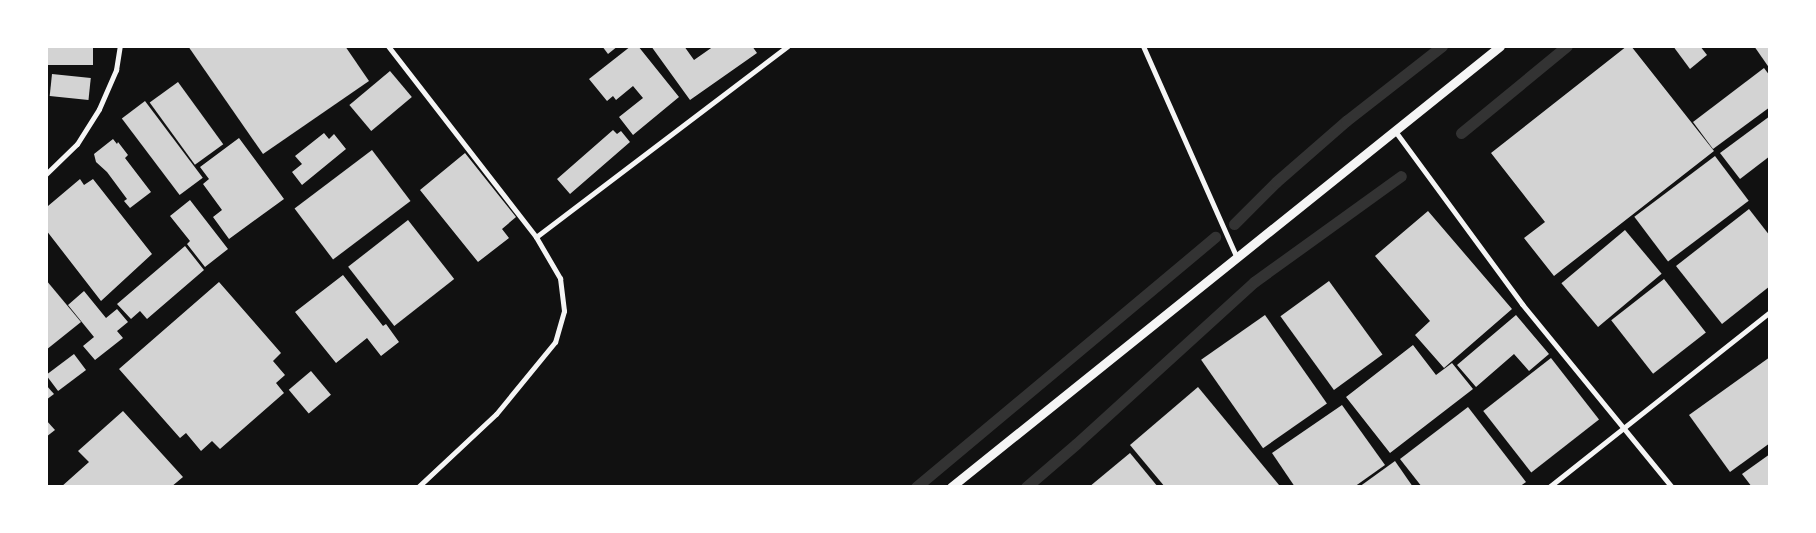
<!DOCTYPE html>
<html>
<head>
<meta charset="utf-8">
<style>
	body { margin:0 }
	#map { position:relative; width:1816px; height:533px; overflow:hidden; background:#111; font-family:"Golos Text",sans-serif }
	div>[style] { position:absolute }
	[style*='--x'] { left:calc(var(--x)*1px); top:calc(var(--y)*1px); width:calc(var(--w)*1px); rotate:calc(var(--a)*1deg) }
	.stream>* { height:11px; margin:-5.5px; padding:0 5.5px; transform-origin:5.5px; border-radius:5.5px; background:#333 }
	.building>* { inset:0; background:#d3d3d3; transform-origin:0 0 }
	.minor>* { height:5px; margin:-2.5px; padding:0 2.5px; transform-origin:2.5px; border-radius:2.5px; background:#f5f5f5 }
	.tertiary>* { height:9px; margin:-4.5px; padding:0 4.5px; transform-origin:4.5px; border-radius:4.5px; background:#f5f5f5 }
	span { translate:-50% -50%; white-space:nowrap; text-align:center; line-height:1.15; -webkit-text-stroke:4px #fff; paint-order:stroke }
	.frame { position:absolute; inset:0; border:48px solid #fff; pointer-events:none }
</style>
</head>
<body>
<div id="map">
	<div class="stream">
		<i style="--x:1461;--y:133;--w:137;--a:-39.4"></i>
		<i style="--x:1234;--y:224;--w:59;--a:-45"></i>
		<i style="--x:1276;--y:182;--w:93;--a:-41.1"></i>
		<i style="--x:1346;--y:121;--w:122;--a:-38"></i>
		<i style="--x:916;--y:487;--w:390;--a:-39.9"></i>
		<i style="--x:1026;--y:487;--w:66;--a:-40.7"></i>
		<i style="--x:1076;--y:444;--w:241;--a:-42.3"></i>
		<i style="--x:1254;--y:282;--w:181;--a:-35.8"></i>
	</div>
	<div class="building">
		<i style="left:46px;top:46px;width:47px;height:19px"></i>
		<i style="clip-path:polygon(188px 46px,345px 46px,369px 81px,263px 154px)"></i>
		<i style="clip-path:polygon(602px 46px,618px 46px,608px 54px)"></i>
		<i style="clip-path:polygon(631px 46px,638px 46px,679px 97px,633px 135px,619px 117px,643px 98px,633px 86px,616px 100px,613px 96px,607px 101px,589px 79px)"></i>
		<i style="clip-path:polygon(651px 46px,684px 46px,694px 60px,714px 46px,752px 46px,757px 53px,690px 100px)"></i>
		<i style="clip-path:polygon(1627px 46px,1631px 46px,1714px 151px,1554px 276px,1524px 238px,1545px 222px,1491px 153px)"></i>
		<i style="clip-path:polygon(1673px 46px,1700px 46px,1707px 55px,1690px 69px)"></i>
		<i style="clip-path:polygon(1754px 46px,1770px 46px,1770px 69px)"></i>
		<i style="clip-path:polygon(1764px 68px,1770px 76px,1770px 107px,1713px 149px,1693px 122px)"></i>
		<i style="left:390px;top:71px;width:34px;height:53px;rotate:50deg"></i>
		<i style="left:52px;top:74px;width:39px;height:22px;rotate:6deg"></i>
		<i style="left:178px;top:82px;width:77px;height:35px;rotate:54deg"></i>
		<i style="left:145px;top:101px;width:96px;height:29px;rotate:53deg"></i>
		<i style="clip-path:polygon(1770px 116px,1770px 156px,1740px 179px,1720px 153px)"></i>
		<i style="clip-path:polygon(613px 130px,617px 134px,621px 131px,630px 142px,570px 194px,557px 179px)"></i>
		<i style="clip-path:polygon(324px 133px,329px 139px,334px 134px,346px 149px,302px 185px,292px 172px,302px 164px,295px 156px)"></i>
		<i style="clip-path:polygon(239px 138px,284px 199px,229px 239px,213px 217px,222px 210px,203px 184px,209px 179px,200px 167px)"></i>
		<i style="clip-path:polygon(113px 139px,117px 144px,118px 142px,128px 155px,125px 158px,151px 192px,130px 208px,124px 201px,127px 199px,107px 172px,96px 162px,94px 154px)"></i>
		<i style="left:372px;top:150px;width:64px;height:97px;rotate:53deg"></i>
		<i style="clip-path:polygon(465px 153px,516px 217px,502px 229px,509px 238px,478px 262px,420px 190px)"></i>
		<i style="left:1715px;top:156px;width:56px;height:101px;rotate:53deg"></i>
		<i style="clip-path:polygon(80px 179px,84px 185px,93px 179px,152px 254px,101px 301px,46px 230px,48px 206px)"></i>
		<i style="clip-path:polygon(190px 200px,228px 249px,205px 267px,187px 244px,190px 241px,170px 216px)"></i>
		<i style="clip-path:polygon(1749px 209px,1770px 236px,1770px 286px,1722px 324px,1676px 266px)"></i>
		<i style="clip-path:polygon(1428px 211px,1512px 309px,1444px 368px,1415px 335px,1430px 321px,1375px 256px)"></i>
		<i style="left:408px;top:220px;width:75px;height:76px;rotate:52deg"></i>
		<i style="left:1625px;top:230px;width:57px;height:83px;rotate:50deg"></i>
		<i style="clip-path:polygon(185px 246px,204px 270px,147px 319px,140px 311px,131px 319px,117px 304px)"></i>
		<i style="clip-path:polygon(343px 275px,383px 326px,386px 324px,399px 342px,381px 356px,367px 338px,336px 363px,295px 312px)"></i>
		<i style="left:1664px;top:279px;width:68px;height:67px;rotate:52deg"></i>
		<i style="clip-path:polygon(46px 280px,81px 322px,46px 350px)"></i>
		<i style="left:1329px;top:281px;width:91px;height:60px;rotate:54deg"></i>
		<i style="clip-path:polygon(219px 282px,281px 353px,273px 361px,285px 375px,276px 383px,284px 393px,220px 449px,212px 441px,201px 451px,186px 433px,180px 438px,119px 369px)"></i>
		<i style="clip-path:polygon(84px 291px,106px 318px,117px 309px,128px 322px,117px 331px,123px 338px,95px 360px,83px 346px,94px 337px,68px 305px)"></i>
		<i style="left:1265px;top:315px;width:108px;height:78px;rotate:55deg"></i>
		<i style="clip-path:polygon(1516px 315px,1549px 354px,1529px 371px,1514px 354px,1476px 387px,1457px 365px)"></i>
		<i style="clip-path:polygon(1413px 345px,1436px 375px,1452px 363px,1473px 389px,1390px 453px,1346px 397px)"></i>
		<i style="left:74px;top:354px;width:20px;height:35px;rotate:53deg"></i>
		<i style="clip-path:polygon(1770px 357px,1770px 443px,1730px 472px,1689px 415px)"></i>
		<i style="left:1551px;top:358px;width:78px;height:86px;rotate:52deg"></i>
		<i style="left:311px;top:371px;width:31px;height:29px;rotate:50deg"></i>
		<i style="clip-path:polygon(46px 385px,54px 394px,46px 400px)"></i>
		<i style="clip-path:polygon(1198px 387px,1279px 485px,1277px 487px,1165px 487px,1130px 445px)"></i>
		<i style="clip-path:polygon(1342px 405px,1385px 465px,1354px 487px,1295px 487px,1272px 453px)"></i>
		<i style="clip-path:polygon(1468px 407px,1526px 482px,1519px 487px,1422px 487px,1400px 459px)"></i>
		<i style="clip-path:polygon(123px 411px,183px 477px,171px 487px,61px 487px,89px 462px,78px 451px)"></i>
		<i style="clip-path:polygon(46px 420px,55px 430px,46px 437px)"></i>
		<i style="clip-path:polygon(1130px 453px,1158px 487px,1089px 487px)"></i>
		<i style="clip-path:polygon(1770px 454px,1770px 487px,1752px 487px,1742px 474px)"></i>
		<i style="clip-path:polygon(1395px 461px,1413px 487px,1359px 487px)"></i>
	</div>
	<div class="minor">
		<i style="--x:388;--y:46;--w:242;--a:52.2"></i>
		<i style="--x:536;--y:237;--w:48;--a:59.7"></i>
		<i style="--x:560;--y:278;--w:33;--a:83"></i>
		<i style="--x:564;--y:311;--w:32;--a:106"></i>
		<i style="--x:555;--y:342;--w:93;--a:129.3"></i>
		<i style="--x:496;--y:414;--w:107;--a:136.9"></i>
		<i style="--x:1143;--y:46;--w:230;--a:66.1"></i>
		<i style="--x:1395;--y:131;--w:215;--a:53.7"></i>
		<i style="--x:1522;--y:304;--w:237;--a:50.7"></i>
		<i style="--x:46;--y:174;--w:43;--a:-44.1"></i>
		<i style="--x:77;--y:144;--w:41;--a:-57.8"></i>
		<i style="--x:99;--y:109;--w:43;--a:-66.4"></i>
		<i style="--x:116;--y:70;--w:24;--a:-81"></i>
		<i style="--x:536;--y:237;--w:316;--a:-37.2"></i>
		<i style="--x:1549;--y:487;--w:282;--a:-38.4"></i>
	</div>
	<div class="tertiary">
		<i style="--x:951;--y:487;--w:704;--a:-38.77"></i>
	</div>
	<div class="frame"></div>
</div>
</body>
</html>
